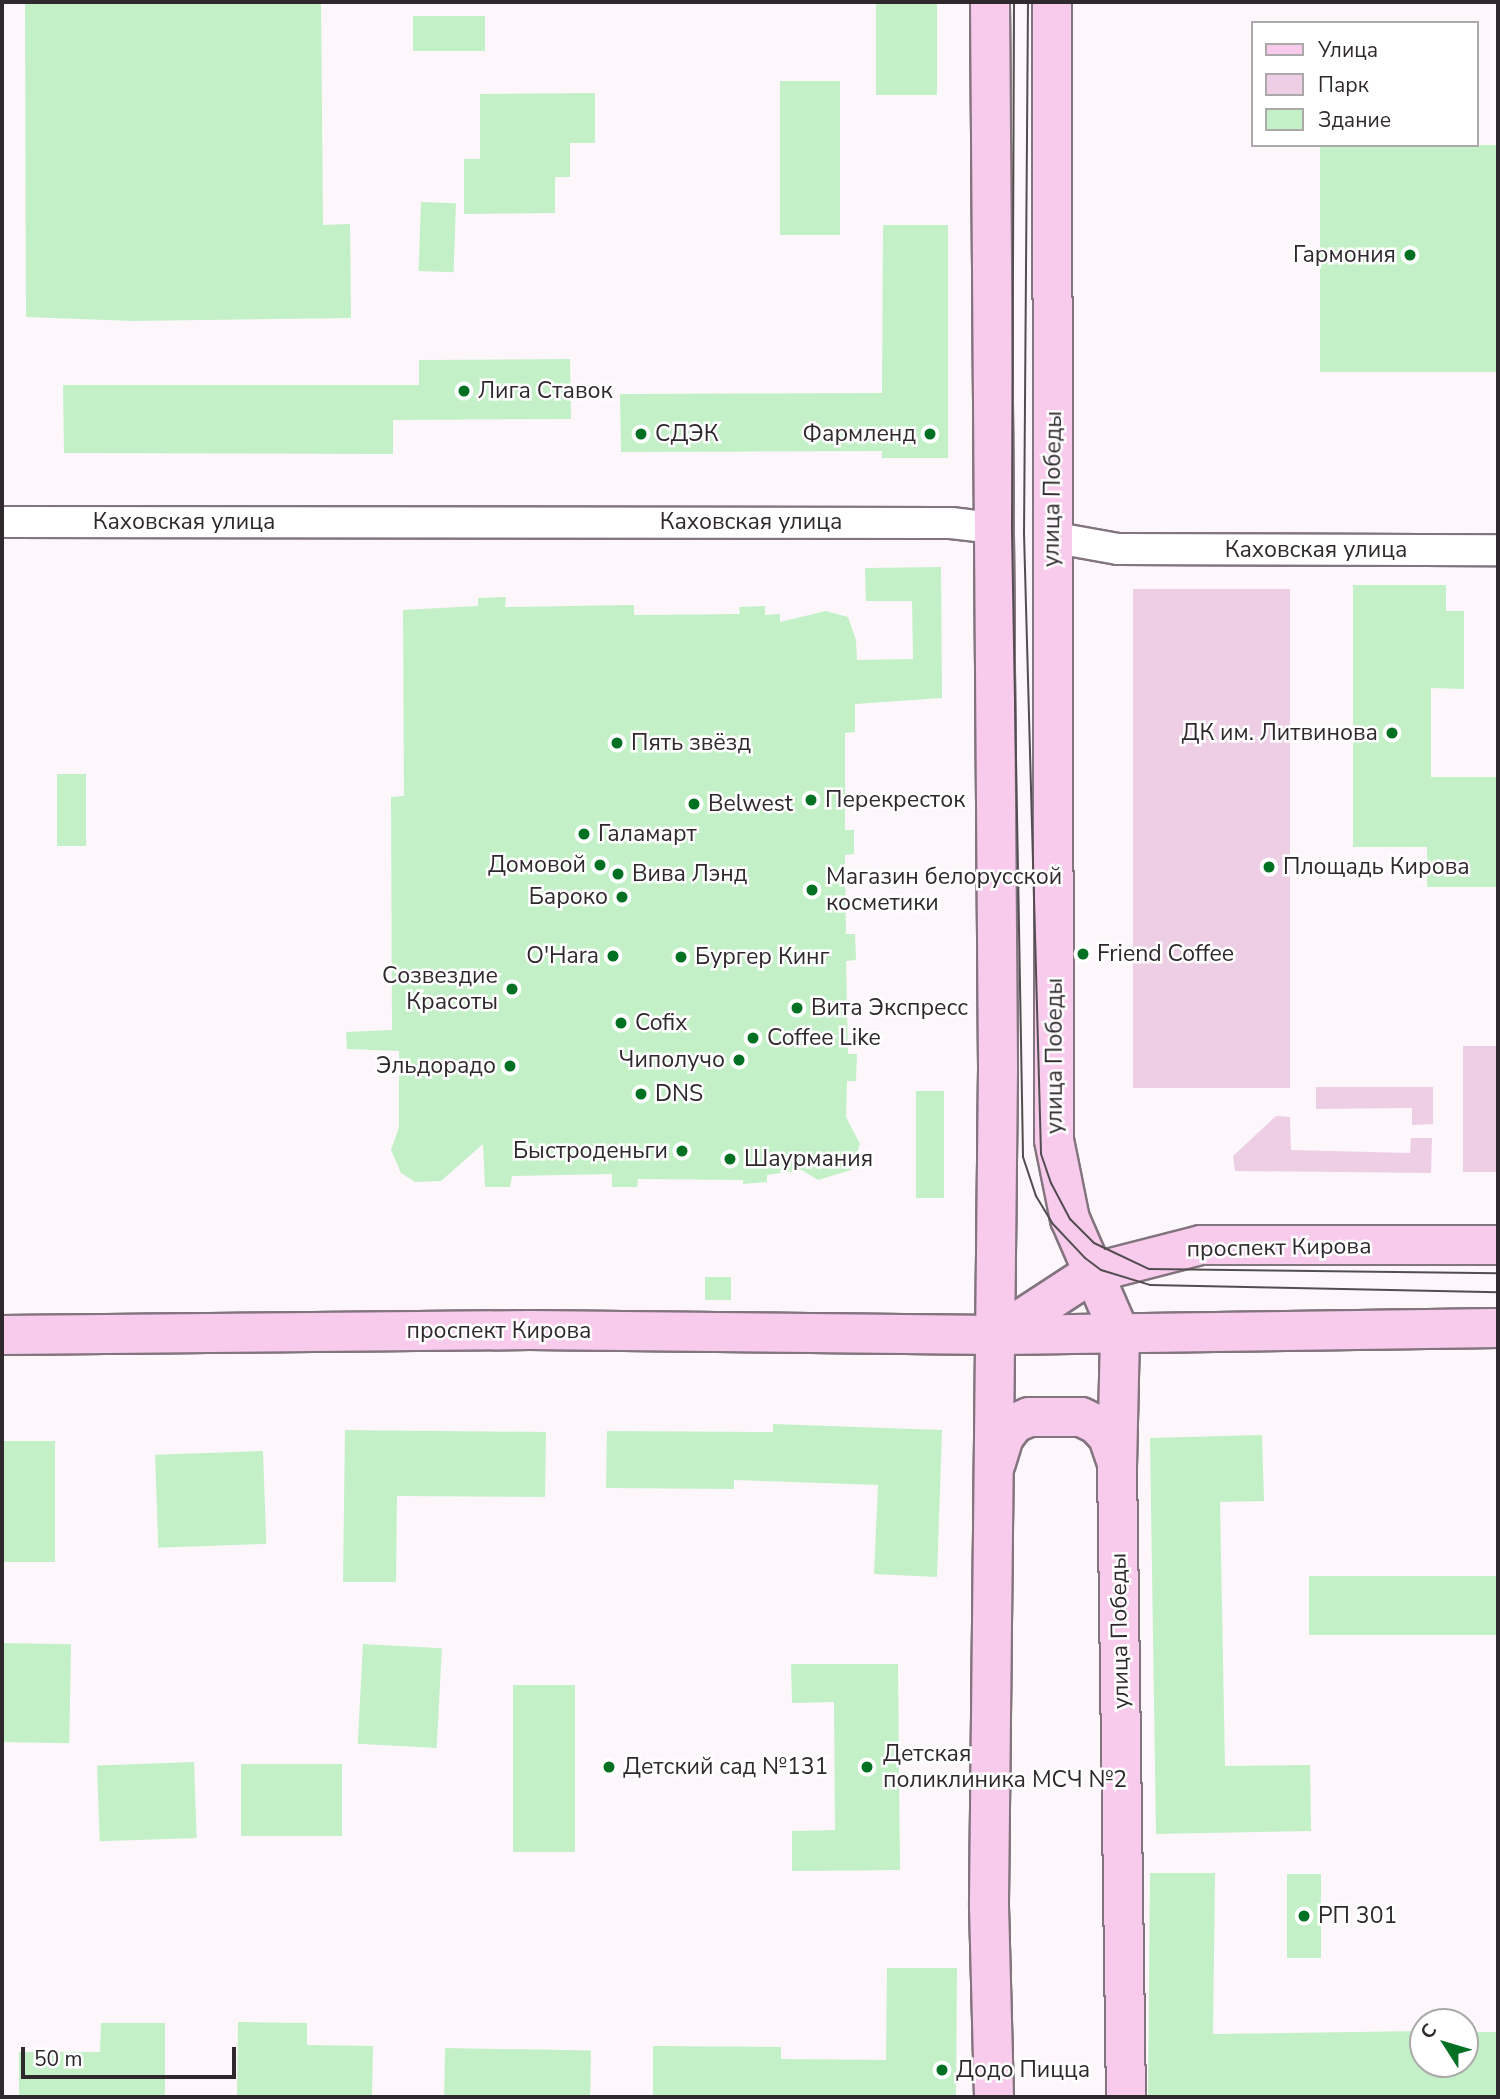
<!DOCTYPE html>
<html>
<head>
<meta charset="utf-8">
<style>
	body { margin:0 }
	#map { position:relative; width:1500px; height:2099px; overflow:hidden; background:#fdf7fb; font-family:"Nunito Sans",sans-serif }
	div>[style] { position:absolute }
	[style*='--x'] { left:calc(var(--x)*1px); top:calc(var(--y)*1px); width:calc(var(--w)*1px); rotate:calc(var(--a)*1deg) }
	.green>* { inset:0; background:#edcee4; transform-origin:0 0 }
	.building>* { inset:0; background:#c3f0c6; transform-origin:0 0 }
	.roads { filter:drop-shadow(2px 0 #83757f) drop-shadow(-2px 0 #83757f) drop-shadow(0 2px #83757f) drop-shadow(0 -2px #83757f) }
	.minor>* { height:30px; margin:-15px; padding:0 15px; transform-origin:15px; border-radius:15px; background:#fff }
	.major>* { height:38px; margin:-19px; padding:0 19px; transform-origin:19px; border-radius:19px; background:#f8cbec }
	.tram>* { height:2px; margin:-1px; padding:0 1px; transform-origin:1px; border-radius:1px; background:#534d51 }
	.dots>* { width:19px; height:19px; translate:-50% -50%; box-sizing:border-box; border:4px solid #fff; border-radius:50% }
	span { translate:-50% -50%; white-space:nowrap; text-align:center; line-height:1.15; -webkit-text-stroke:5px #fff; paint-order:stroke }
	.poi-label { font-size:23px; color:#2f292d }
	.right { translate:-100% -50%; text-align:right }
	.left { translate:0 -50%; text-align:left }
	.street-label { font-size:23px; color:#2f292d }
	.frame { position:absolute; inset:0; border:4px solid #2f292d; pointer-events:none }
	.legend { position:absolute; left:1251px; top:21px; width:228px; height:126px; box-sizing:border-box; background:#fff; border:2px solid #aca9ab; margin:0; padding:9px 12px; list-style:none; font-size:21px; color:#2f292d }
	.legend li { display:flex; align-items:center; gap:14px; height:35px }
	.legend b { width:35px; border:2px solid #aca9ab }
	.north { position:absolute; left:1409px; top:2008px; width:70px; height:70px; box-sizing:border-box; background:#fff; border:2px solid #aca9ab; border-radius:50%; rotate:307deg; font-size:19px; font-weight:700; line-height:28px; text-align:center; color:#2f292d }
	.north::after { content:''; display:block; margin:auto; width:24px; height:32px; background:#007022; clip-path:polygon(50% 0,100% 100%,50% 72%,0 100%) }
	.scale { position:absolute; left:21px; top:2047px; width:215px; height:32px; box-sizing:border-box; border:4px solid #2f292d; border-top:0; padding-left:9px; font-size:21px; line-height:24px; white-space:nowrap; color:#2f292d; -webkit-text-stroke:5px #fff; paint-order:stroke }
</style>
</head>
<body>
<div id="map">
	<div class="green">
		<i style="left:1133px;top:589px;width:157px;height:499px"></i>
		<i style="left:1463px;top:1046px;width:35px;height:126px"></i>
		<i style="clip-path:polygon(1316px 1087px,1433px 1087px,1433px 1124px,1412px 1125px,1412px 1108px,1316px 1109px)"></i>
		<i style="clip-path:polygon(1276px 1116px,1290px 1117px,1291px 1150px,1410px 1153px,1411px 1138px,1432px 1138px,1431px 1173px,1235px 1171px,1233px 1156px)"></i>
	</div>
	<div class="building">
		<i style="clip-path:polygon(25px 2px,321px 2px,323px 225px,350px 224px,351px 318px,133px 321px,26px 317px)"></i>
		<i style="left:876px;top:2px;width:61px;height:93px"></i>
		<i style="left:413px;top:16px;width:72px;height:35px"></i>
		<i style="left:780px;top:81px;width:60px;height:154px"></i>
		<i style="clip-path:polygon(595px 93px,595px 143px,570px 143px,570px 177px,555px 177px,555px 213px,464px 214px,464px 159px,480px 159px,480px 94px)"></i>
		<i style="left:1320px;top:145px;width:178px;height:227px"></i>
		<i style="left:421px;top:202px;width:35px;height:69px;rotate:2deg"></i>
		<i style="clip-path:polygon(883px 225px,948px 225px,948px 458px,882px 458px,882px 451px,621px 452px,620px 394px,882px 393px)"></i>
		<i style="clip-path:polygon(570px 359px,571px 419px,393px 420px,393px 454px,64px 453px,63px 385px,419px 385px,419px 360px)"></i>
		<i style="clip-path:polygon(941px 567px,942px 698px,855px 704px,855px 732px,845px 733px,845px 830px,854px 830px,854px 854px,845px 855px,846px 934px,855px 934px,856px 960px,846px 961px,848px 1054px,857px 1054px,856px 1081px,847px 1081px,846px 1117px,860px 1144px,851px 1170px,818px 1180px,802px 1170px,767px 1175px,767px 1182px,743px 1184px,743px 1180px,638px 1179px,637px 1187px,612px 1187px,612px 1174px,512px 1176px,510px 1187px,485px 1187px,483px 1144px,441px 1181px,415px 1182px,401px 1173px,391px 1150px,399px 1127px,399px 1051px,347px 1049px,346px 1032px,392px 1030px,391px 797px,404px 796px,403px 610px,478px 606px,478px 598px,506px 597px,505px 607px,634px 605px,634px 615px,740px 614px,739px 607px,765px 606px,765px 615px,780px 614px,780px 622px,826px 611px,848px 617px,856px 640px,857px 660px,913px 659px,912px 601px,866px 601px,865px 568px)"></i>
		<i style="clip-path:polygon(1353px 585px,1446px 585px,1446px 611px,1464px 611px,1464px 689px,1431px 688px,1431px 777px,1498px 777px,1498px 887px,1427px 887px,1427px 847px,1353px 847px)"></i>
		<i style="left:57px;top:774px;width:29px;height:72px"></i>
		<i style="left:916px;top:1091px;width:28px;height:107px"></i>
		<i style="left:705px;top:1277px;width:26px;height:23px"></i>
		<i style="clip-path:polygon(773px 1424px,942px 1430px,937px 1577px,874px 1574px,878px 1485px,734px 1480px,734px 1489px,606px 1488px,607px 1431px,773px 1432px)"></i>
		<i style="clip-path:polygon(345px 1430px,546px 1432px,545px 1497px,397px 1496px,396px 1582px,343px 1582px)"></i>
		<i style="clip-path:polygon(1262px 1435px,1264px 1501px,1220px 1502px,1225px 1766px,1310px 1765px,1311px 1831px,1156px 1834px,1150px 1438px)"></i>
		<i style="left:2px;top:1441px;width:53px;height:121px"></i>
		<i style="left:263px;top:1451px;width:93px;height:108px;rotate:88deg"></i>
		<i style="left:1309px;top:1576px;width:189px;height:59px"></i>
		<i style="left:2px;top:1643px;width:69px;height:99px;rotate:1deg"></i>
		<i style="left:363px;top:1644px;width:79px;height:100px;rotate:3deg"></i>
		<i style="clip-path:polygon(791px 1664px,898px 1664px,900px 1870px,792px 1871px,792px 1831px,835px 1830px,834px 1702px,792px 1703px)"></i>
		<i style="left:513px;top:1685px;width:62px;height:167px"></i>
		<i style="left:194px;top:1762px;width:76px;height:97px;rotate:88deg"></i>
		<i style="left:342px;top:1764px;width:72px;height:101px;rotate:90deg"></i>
		<i style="clip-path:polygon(1150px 1873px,1215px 1873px,1213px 2034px,1423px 2031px,1423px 2064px,1465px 2064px,1465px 2032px,1498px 2032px,1498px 2097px,1148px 2097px)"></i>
		<i style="left:1287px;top:1874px;width:34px;height:84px"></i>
		<i style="clip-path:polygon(887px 1968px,957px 1968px,956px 2097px,653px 2097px,653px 2046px,781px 2047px,781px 2059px,886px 2060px)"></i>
		<i style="clip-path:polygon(238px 2022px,307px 2023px,307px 2045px,373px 2046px,372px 2097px,237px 2097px)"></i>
		<i style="clip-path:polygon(101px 2023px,165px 2023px,165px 2097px,19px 2097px,19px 2052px,100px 2052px)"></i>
		<i style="left:445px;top:2048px;width:146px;height:49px;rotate:1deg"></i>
	</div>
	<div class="roads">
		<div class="minor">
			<i style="--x:2;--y:522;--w:949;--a:0.06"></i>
			<i style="--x:951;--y:523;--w:42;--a:6.8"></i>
			<i style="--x:1051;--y:537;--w:68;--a:10.2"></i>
			<i style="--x:1118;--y:549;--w:380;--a:0.2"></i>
		</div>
		<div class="major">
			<i style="--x:990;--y:2;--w:1067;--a:89.57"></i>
			<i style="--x:998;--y:1069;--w:837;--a:90.62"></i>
			<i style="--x:989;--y:1906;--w:191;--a:88.5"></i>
			<i style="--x:1052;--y:2;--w:1138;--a:89.9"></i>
			<i style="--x:1054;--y:1140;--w:81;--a:78.6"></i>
			<i style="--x:1070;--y:1219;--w:125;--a:66.5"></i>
			<i style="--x:1120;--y:1334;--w:130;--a:91.3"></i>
			<i style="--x:1117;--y:1464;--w:633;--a:89.19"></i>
			<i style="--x:2;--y:1335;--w:528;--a:-0.54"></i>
			<i style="--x:530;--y:1330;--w:467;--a:0.6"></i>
			<i style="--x:997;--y:1335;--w:501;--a:-0.8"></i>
			<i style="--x:997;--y:1335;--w:113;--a:-33.1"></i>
			<i style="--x:1092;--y:1273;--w:113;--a:-14.4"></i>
			<i style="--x:1201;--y:1245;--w:297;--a:0"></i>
			<i style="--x:996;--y:1463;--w:27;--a:-73"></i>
			<i style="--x:1004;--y:1437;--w:18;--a:-52"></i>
			<i style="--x:1015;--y:1423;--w:15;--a:-23"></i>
			<i style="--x:1029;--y:1417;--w:52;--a:0"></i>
			<i style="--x:1081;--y:1417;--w:17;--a:25"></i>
			<i style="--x:1096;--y:1424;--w:18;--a:47"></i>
			<i style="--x:1108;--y:1437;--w:28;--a:71"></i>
		</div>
	</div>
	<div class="tram">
		<i style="--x:1014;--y:2;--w:529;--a:90.22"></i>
		<i style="--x:1012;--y:531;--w:626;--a:88.99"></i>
		<i style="--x:1023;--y:1157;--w:41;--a:71.6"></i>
		<i style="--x:1036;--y:1196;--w:31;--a:59"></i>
		<i style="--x:1052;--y:1223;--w:48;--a:46.7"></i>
		<i style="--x:1085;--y:1258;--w:20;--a:37"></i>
		<i style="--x:1101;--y:1270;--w:51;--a:17"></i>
		<i style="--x:1150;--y:1285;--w:348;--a:1.2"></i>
		<i style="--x:1028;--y:2;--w:531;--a:90.43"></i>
		<i style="--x:1024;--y:533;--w:621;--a:88.43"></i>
		<i style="--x:1041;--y:1154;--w:31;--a:71"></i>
		<i style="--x:1051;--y:1183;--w:41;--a:62.2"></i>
		<i style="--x:1070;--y:1219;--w:34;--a:45"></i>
		<i style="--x:1094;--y:1243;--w:61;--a:25.3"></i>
		<i style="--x:1149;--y:1269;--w:349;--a:0.7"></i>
	</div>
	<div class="dots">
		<i style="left:1410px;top:255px;background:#007022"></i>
		<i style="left:464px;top:391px;background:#007022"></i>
		<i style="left:641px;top:434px;background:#007022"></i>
		<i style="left:930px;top:434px;background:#007022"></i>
		<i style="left:1392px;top:733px;background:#007022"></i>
		<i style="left:617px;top:743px;background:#007022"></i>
		<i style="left:811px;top:800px;background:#007022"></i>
		<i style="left:694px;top:804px;background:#007022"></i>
		<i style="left:584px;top:834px;background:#007022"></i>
		<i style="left:600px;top:865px;background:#007022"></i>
		<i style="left:1269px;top:867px;background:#007022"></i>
		<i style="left:618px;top:874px;background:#007022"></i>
		<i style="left:812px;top:890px;background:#007022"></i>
		<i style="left:622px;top:897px;background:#007022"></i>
		<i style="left:1083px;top:954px;background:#007022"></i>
		<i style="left:613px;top:956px;background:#007022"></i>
		<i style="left:681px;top:957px;background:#007022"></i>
		<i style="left:512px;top:989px;background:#007022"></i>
		<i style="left:797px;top:1008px;background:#007022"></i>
		<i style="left:621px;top:1023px;background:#007022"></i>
		<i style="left:753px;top:1038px;background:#007022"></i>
		<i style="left:739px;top:1060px;background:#007022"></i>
		<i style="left:510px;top:1066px;background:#007022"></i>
		<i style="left:641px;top:1094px;background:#007022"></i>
		<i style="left:682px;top:1151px;background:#007022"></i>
		<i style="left:730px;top:1159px;background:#007022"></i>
		<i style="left:609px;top:1767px;background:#007022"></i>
		<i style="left:867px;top:1767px;background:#007022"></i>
		<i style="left:1304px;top:1916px;background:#007022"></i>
		<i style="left:942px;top:2070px;background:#007022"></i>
	</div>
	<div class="poi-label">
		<span class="right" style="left:1396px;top:255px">Гармония</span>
		<span class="left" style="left:478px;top:391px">Лига Ставок</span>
		<span class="left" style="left:655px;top:434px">СДЭК</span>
		<span class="right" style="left:916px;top:434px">Фармленд</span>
		<span class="right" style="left:1378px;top:733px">ДК им. Литвинова</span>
		<span class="left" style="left:631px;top:743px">Пять звёзд</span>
		<span class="left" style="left:825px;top:800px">Перекресток</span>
		<span class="left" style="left:708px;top:804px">Belwest</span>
		<span class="left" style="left:598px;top:834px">Галамарт</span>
		<span class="right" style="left:586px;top:865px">Домовой</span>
		<span class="left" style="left:1283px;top:867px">Площадь Кирова</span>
		<span class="left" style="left:632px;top:874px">Вива Лэнд</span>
		<span class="left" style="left:826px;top:890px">Магазин белорусской<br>косметики</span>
		<span class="right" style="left:608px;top:897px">Бароко</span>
		<span class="left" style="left:1097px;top:954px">Friend Coffee</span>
		<span class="right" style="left:599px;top:956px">O'Hara</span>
		<span class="left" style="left:695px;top:957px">Бургер Кинг</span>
		<span class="right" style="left:498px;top:989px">Созвездие<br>Красоты</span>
		<span class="left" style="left:811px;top:1008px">Вита Экспресс</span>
		<span class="left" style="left:635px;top:1023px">Cofix</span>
		<span class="left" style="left:767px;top:1038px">Coffee Like</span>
		<span class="right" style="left:725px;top:1060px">Чиполучо</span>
		<span class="right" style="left:496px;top:1066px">Эльдорадо</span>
		<span class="left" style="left:655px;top:1094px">DNS</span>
		<span class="right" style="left:668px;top:1151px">Быстроденьги</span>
		<span class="left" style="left:744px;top:1159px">Шаурмания</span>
		<span class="left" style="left:883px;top:1767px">Детская<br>поликлиника МСЧ №2</span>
		<span class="left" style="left:623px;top:1767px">Детский сад №131</span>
		<span class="left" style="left:1318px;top:1916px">РП 301</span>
		<span class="left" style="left:956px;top:2070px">Додо Пицца</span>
	</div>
	<div class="street-label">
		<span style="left:1053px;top:489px;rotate:-89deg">улица Победы</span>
		<span style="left:184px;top:522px">Каховская улица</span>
		<span style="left:751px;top:522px">Каховская улица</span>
		<span style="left:1316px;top:550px">Каховская улица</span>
		<span style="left:1055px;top:1056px;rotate:-90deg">улица Победы</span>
		<span style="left:1279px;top:1248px;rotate:-1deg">проспект Кирова</span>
		<span style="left:499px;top:1331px">проспект Кирова</span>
		<span style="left:1120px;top:1631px;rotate:-91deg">улица Победы</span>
	</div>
	<div class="frame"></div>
	<ul class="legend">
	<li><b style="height:9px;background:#f8cbec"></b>Улица</li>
	<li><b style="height:19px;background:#edcee4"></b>Парк</li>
	<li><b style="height:19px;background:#c3f0c6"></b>Здание</li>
	</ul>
	<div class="north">С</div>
	<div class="scale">50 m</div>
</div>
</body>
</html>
